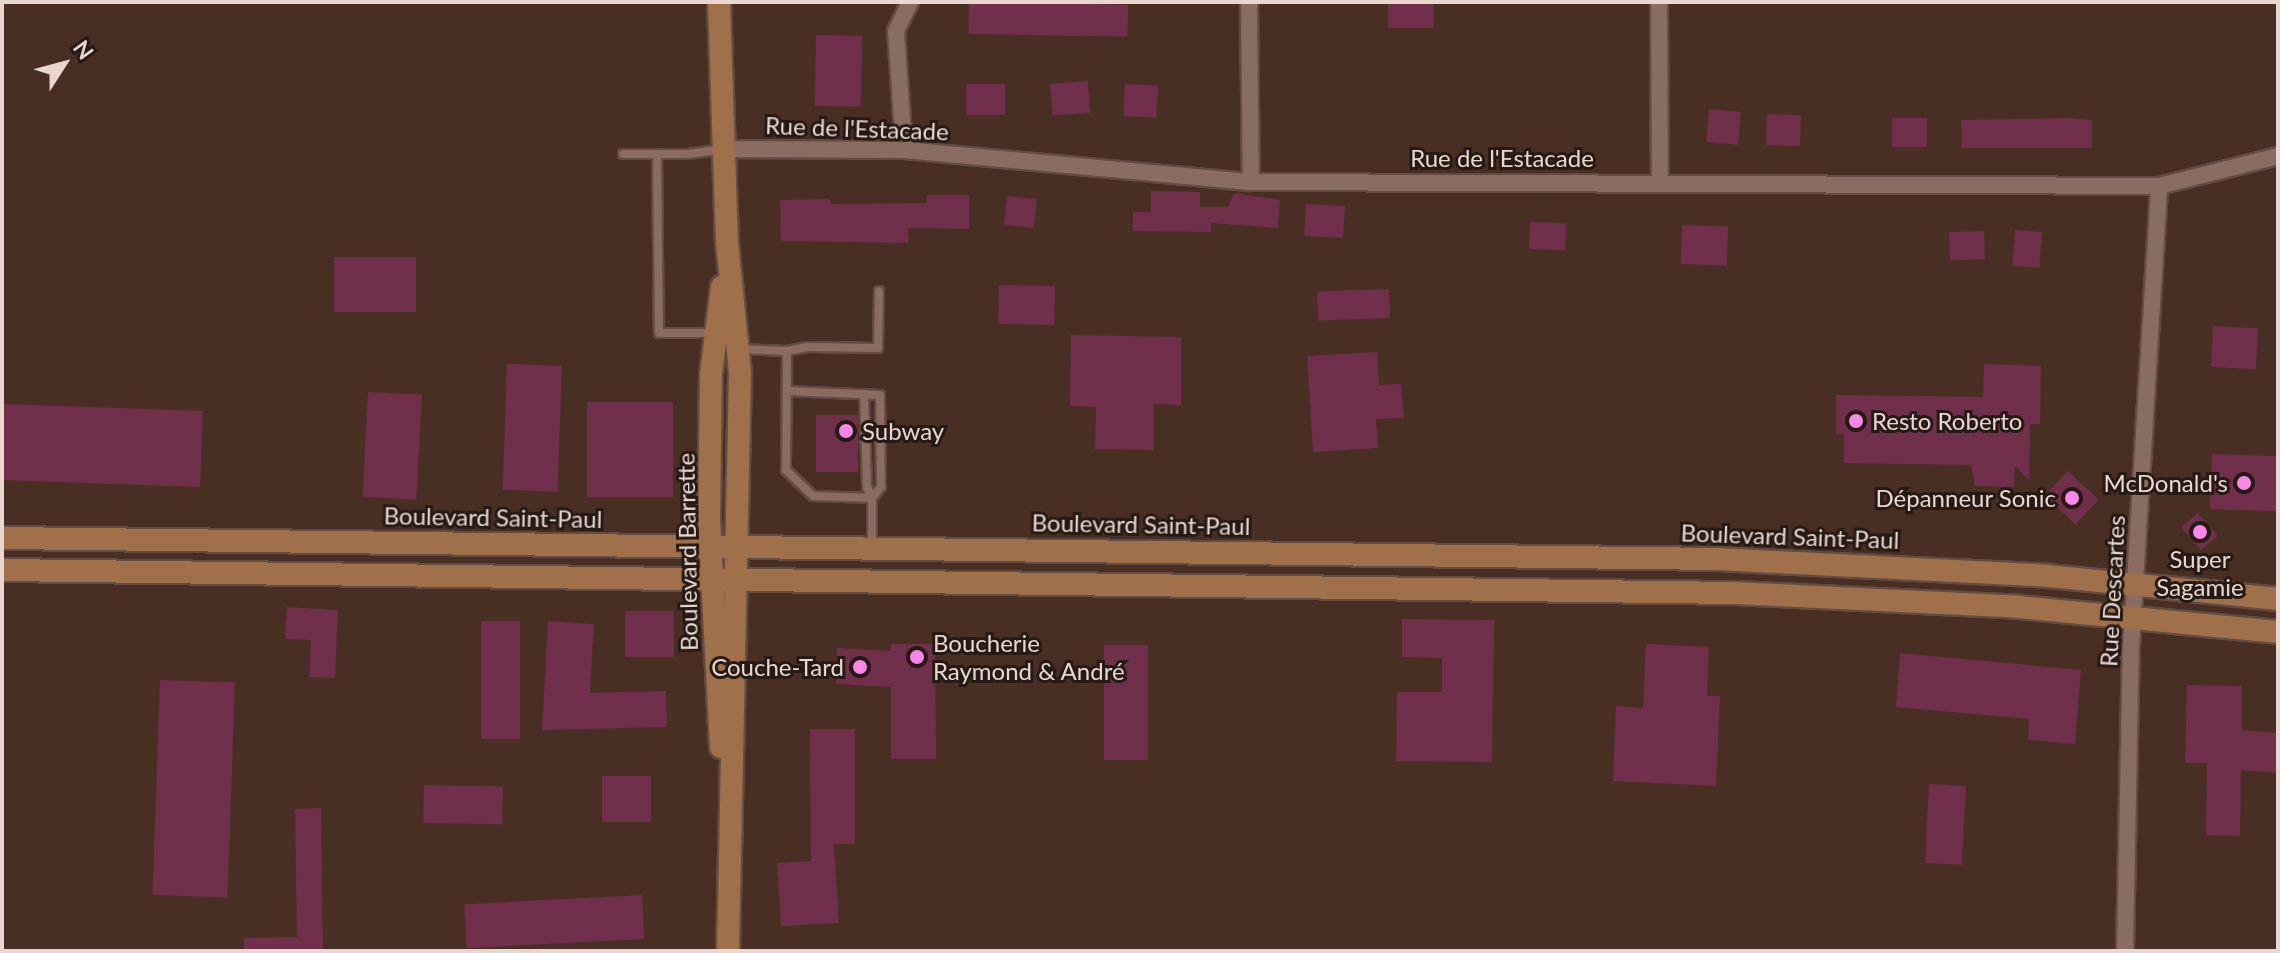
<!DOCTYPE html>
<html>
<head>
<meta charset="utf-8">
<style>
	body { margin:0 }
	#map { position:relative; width:2280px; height:953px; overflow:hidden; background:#492e24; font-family:Lato,sans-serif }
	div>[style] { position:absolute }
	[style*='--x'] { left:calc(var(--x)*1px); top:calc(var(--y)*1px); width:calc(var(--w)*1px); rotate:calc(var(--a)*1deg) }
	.building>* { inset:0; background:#702f4a; transform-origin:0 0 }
	.roads { filter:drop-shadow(2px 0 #624c43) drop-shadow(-2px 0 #624c43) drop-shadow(0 2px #624c43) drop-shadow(0 -2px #624c43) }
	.lane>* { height:8px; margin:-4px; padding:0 4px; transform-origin:4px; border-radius:4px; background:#8a6c60 }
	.street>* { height:16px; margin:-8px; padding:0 8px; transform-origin:8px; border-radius:8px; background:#8a6c60 }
	.secondary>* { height:22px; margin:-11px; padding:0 11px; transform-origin:11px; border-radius:11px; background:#a0704a }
	.dots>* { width:22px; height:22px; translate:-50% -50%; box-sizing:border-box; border:4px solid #261a15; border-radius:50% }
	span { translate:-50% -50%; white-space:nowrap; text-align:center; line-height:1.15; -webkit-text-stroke:6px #261a15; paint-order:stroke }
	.street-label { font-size:24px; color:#e8d6cf }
	.poi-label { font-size:24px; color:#e8d6cf }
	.left { translate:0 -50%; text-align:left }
	.right { translate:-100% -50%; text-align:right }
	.frame { position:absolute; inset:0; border:4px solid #e8d6cf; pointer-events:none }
	.north { position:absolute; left:24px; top:24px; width:80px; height:80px; -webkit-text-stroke:6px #261a15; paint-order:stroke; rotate:54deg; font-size:22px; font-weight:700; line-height:32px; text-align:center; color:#e8d6cf }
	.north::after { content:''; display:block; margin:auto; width:28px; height:36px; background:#e8d6cf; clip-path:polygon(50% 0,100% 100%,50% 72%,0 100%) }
</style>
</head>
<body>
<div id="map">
	<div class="building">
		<i style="left:969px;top:2px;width:159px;height:32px;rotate:1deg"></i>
		<i style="left:1388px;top:2px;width:46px;height:26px"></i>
		<i style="left:816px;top:35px;width:46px;height:71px;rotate:1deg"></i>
		<i style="left:1088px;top:81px;width:32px;height:38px;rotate:86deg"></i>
		<i style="left:966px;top:84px;width:39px;height:31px"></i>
		<i style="left:1125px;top:84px;width:33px;height:32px;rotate:3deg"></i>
		<i style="left:1709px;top:109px;width:32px;height:33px;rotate:5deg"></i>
		<i style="left:1767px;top:114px;width:34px;height:31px;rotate:2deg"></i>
		<i style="left:1892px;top:118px;width:35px;height:29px"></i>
		<i style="clip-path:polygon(2068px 118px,2092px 120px,2092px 148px,1962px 148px,1961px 120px)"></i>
		<i style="clip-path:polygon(1151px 191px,1200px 192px,1200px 207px,1228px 207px,1234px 193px,1280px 200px,1278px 228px,1211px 223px,1211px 232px,1133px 231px,1133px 212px,1151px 212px)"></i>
		<i style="clip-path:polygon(927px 195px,969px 195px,969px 229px,908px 228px,909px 243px,781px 241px,780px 200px,830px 199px,831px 204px,927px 203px)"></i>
		<i style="left:1007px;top:196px;width:30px;height:29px;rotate:6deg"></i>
		<i style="left:1306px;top:204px;width:39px;height:32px;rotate:3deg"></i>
		<i style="left:1530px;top:222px;width:36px;height:27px;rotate:2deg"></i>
		<i style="left:1682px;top:225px;width:46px;height:39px;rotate:2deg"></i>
		<i style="left:2015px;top:230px;width:27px;height:36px;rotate:4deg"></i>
		<i style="left:1984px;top:231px;width:28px;height:35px;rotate:88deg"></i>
		<i style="left:334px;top:257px;width:82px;height:55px"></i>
		<i style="left:999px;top:285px;width:56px;height:39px;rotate:1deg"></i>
		<i style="left:1389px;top:289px;width:29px;height:72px;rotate:88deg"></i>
		<i style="left:2213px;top:326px;width:45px;height:41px;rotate:3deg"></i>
		<i style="clip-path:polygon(1071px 335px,1181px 337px,1181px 405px,1154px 404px,1154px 450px,1095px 449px,1096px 407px,1070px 406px)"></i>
		<i style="clip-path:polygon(1377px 352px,1379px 385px,1401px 384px,1404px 418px,1376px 419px,1378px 448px,1313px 452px,1307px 356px)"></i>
		<i style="left:507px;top:364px;width:55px;height:126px;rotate:2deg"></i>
		<i style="clip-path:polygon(1984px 364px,2041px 366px,2040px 424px,2030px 424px,2029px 480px,2015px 466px,2014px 487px,1975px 486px,1971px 465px,1844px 463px,1844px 434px,1836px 434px,1836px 395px,1983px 397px)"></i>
		<i style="left:368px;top:392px;width:54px;height:105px;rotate:3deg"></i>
		<i style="left:673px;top:402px;width:95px;height:86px;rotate:90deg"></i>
		<i style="left:2px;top:404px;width:201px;height:76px;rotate:2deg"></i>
		<i style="left:816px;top:415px;width:42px;height:57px"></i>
		<i style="left:2212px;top:454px;width:66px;height:55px;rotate:2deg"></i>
		<i style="left:2068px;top:471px;width:42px;height:34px;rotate:43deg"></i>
		<i style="left:2198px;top:513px;width:30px;height:22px;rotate:49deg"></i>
		<i style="clip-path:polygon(287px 607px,338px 610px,335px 678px,309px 677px,311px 640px,285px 639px)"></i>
		<i style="left:625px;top:611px;width:49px;height:46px"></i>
		<i style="clip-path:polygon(1402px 619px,1494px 620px,1492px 762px,1396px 761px,1397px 692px,1442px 692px,1442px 658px,1402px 657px)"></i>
		<i style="left:481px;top:621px;width:39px;height:118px"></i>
		<i style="clip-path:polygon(548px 621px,594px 624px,590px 693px,666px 691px,667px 727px,542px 730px)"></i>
		<i style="clip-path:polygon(891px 644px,935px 644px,936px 759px,891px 759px,891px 687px,836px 684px,837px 648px,891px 651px)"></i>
		<i style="clip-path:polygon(1646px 644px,1709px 647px,1707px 696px,1720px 696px,1716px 786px,1613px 781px,1616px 706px,1643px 708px)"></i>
		<i style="left:1104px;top:645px;width:44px;height:115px"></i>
		<i style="clip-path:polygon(1900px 653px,2081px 670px,2075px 744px,2028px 740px,2029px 719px,1896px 707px)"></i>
		<i style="left:160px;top:680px;width:75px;height:215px;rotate:2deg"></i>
		<i style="clip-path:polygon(2187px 685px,2242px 686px,2242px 730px,2278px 733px,2278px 773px,2241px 770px,2240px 836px,2206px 835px,2207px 763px,2185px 763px)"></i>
		<i style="clip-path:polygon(810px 729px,855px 729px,855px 844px,834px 844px,839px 923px,781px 926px,777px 863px,811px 861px)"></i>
		<i style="left:602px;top:776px;width:49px;height:46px"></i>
		<i style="left:1929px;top:784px;width:37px;height:79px;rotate:3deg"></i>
		<i style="left:424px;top:785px;width:79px;height:38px;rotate:1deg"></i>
		<i style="clip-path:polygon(321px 808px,323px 951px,244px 951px,244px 938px,297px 937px,295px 809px)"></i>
		<i style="left:642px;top:895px;width:44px;height:178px;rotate:87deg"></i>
	</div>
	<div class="roads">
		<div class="lane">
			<i style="--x:623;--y:154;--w:65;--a:0"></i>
			<i style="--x:688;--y:154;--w:36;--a:-8"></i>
			<i style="--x:657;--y:154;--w:179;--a:89.4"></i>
			<i style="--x:659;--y:333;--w:56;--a:0"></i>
			<i style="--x:740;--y:349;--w:47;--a:2.4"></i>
			<i style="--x:787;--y:351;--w:119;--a:90.5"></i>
			<i style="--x:786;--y:470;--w:37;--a:44"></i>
			<i style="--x:813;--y:496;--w:59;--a:1.9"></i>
			<i style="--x:872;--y:498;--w:48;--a:90"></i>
			<i style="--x:787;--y:351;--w:21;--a:-11"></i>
			<i style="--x:808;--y:347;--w:70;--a:0.8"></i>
			<i style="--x:878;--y:348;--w:57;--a:-89"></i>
			<i style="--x:787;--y:391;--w:93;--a:2.5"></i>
			<i style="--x:880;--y:395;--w:92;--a:89.4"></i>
			<i style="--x:881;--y:487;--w:14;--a:129"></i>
			<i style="--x:872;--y:498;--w:12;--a:-114"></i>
			<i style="--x:867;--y:487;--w:93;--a:-91.8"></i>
		</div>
		<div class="street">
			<i style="--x:1249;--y:2;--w:180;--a:89.4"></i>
			<i style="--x:1659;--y:2;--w:181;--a:89.7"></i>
			<i style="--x:725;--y:149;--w:179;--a:0.3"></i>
			<i style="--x:904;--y:150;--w:348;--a:5.3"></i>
			<i style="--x:1251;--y:182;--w:908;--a:0.25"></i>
			<i style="--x:2159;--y:186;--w:123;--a:-14.1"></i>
			<i style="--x:904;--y:150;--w:119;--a:-93.8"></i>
			<i style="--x:896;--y:31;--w:32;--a:-64"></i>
			<i style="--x:2125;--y:951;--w:304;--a:-88.9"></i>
			<i style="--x:2131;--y:647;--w:462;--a:-86.5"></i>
		</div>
		<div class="secondary">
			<i style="--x:719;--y:2;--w:240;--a:88.1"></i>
			<i style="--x:727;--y:242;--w:132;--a:84.3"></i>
			<i style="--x:740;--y:373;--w:578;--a:91.19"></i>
			<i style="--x:2;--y:538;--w:1716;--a:0.7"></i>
			<i style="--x:1718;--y:559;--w:330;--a:2.9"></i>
			<i style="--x:2048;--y:576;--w:231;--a:5.7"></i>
			<i style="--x:2;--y:570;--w:1734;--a:0.76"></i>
			<i style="--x:1736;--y:593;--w:283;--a:2.8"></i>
			<i style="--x:2019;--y:607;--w:260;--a:5.5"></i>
			<i style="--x:721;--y:747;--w:228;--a:-93"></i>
			<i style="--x:709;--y:519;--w:145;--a:-89.2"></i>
			<i style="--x:711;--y:374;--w:88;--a:-82.8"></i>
		</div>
	</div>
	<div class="dots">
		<i style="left:1856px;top:421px;background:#fa87e7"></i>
		<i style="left:846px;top:431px;background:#fa87e7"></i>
		<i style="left:2244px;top:483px;background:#fa87e7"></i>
		<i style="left:2072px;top:498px;background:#fa87e7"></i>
		<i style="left:2200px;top:532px;background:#fa87e7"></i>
		<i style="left:917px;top:657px;background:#fa87e7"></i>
		<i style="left:860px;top:667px;background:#fa87e7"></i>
	</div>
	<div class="street-label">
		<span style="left:857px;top:128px;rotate:2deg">Rue de l'Estacade</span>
		<span style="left:1502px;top:158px">Rue de l'Estacade</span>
		<span style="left:493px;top:517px;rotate:1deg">Boulevard Saint-Paul</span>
		<span style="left:1141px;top:524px;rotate:1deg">Boulevard Saint-Paul</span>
		<span style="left:1790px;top:536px;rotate:2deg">Boulevard Saint-Paul</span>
		<span style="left:687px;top:552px;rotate:-91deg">Boulevard Barrette</span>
		<span style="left:2112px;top:591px;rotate:-87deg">Rue Descartes</span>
	</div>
	<div class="poi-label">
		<span class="left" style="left:1872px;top:421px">Resto Roberto</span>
		<span class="left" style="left:862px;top:431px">Subway</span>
		<span class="right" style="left:2228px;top:483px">McDonald's</span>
		<span class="right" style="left:2056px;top:498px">Dépanneur Sonic</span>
		<span style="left:2200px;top:573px">Super<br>Sagamie</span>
		<span class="left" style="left:933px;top:657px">Boucherie<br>Raymond &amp; André</span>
		<span class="right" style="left:844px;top:667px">Couche-Tard</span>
	</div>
	<div class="frame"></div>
	<div class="north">N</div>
</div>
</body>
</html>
